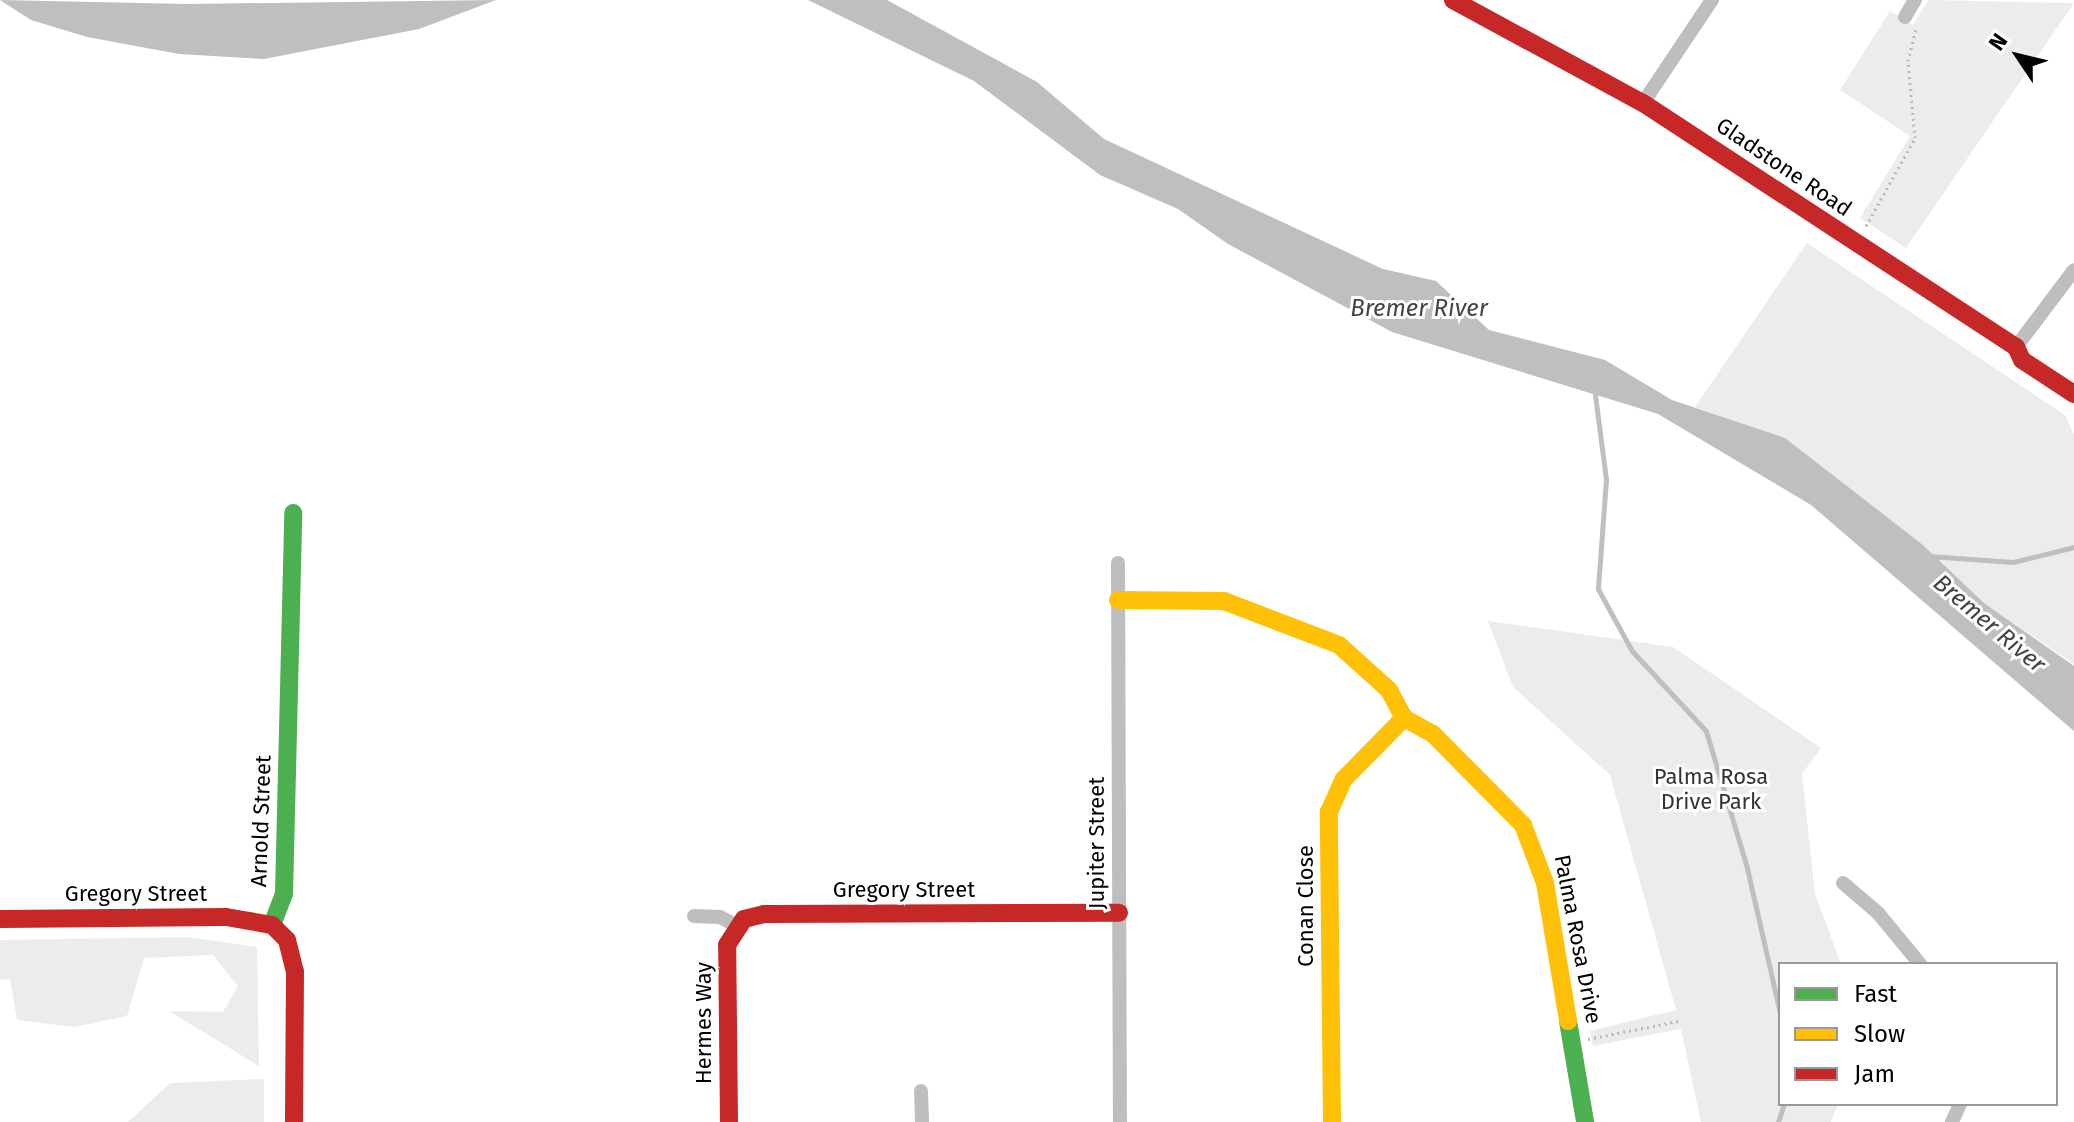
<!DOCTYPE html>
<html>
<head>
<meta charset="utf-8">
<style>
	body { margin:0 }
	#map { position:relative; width:2074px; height:1122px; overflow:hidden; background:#fff; font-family:"Fira Sans",sans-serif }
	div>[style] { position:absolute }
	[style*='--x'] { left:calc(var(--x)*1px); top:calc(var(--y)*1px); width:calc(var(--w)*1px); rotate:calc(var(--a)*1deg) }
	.green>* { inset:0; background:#ececec }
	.water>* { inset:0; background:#bfbfbf }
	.stream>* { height:5px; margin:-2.5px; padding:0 2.5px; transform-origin:2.5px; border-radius:2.5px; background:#bfbfbf }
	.path>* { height:3px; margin-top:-1.5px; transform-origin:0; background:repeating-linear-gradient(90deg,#b9b9b9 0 2px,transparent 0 6px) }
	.street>* { height:14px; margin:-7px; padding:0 7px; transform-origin:7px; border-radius:7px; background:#bebebe }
	.fast>* { height:18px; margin:-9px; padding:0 9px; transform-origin:9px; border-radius:9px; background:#4caf50 }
	.slow>* { height:18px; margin:-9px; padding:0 9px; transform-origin:9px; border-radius:9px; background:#ffc107 }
	.jam>* { height:18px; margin:-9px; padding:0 9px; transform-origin:9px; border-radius:9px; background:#c62828 }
	span { translate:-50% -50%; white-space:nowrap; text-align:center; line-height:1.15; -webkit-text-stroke:6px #fff; paint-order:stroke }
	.street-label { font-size:22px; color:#000 }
	.park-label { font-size:22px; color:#333 }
	.water-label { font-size:24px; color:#444; font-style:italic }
	.legend { position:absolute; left:1778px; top:962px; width:280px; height:144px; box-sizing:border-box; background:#fff; border:2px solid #999; margin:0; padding:10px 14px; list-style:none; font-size:24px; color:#000 }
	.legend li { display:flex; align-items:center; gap:16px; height:40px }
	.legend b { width:40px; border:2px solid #999 }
	.north { position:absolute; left:1978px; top:16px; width:80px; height:80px; -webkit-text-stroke:6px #fff; paint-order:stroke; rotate:305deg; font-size:22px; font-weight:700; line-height:32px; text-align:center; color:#000 }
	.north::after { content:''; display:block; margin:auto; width:28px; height:36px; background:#000; clip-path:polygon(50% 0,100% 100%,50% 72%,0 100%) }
</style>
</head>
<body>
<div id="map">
	<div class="green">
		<i style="clip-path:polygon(1928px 0,2074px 3px,1906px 248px,1860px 218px,1910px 136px,1840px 90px,1890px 11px,1913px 25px)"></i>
		<i style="clip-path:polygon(1807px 243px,2065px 415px,2074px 434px,2074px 664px,1984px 603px,1923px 545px,1785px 439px,1695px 407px)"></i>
		<i style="clip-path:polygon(1488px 621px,1673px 647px,1821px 748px,1802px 774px,1815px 894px,1841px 964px,1780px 964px,1780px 1104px,1838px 1104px,1831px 1122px,1701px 1122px,1681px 1029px,1593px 1046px,1590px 1031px,1676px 1010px,1610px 775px,1513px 687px)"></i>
		<i style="clip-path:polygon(188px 937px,257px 947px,259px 1066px,169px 1011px,223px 1012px,238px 986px,213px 955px,144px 958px,127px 1016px,74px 1027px,17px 1020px,10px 979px,0 980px,0 940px)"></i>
		<i style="clip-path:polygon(264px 1079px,264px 1122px,128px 1122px,170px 1083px)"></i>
	</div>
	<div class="water">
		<i style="clip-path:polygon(0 0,187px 4px,496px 0,419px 29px,264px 59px,179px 54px,87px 37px,31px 20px)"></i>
		<i style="clip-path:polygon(808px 0,887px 0,1037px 82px,1104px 139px,1383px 269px,1436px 281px,1489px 330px,1605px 360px,1672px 400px,1785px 438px,1923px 545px,1984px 603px,2074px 666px,2074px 731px,1811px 505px,1658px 414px,1392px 332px,1228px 244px,1178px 209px,1100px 175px,974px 81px)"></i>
	</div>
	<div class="stream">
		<i style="--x:1594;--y:387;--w:93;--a:82.6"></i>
		<i style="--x:1606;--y:479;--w:110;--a:94.2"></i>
		<i style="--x:1598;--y:589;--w:71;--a:61.3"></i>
		<i style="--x:1632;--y:651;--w:109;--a:47.2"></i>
		<i style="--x:1706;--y:731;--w:143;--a:73.3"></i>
		<i style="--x:1747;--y:868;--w:149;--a:77.2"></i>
		<i style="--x:1929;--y:556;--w:84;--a:4.1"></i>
		<i style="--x:2013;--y:562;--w:63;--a:-13.8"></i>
		<i style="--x:1778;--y:1122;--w:19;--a:-72"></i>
	</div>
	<div class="path">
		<i style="--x:1866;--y:226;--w:101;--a:-60.9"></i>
		<i style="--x:1915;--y:138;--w:77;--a:-95.2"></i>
		<i style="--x:1908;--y:61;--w:33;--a:-76"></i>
		<i style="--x:1588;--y:1039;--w:92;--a:-11.3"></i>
	</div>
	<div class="street">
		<i style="--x:1905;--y:17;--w:20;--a:-60"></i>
		<i style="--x:1643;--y:103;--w:124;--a:-56.2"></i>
		<i style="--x:2016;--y:347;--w:96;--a:-53"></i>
		<i style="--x:1118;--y:563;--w:559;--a:89.8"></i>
		<i style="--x:1843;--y:883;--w:46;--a:40.6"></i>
		<i style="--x:1878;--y:913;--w:66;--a:50.5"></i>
		<i style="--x:694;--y:916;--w:26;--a:2"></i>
		<i style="--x:720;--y:917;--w:18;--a:27"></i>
		<i style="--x:921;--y:1091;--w:31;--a:88"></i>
		<i style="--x:1952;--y:1122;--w:20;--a:-66"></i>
	</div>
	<div class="fast">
		<i style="--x:272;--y:925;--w:33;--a:-69"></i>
		<i style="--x:284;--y:894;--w:381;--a:-88.6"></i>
		<i style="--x:1568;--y:1021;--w:102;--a:80.4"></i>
	</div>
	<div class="slow">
		<i style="--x:1118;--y:600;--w:106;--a:0.5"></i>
		<i style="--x:1224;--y:601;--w:123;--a:20.9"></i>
		<i style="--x:1339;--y:645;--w:67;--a:42"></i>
		<i style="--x:1389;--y:690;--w:32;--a:62"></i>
		<i style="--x:1404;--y:718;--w:33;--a:29"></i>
		<i style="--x:1433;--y:734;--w:128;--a:45.3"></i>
		<i style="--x:1523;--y:825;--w:62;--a:69.2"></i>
		<i style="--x:1545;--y:883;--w:140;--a:80.5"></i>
		<i style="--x:1332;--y:1122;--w:310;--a:-90.6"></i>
		<i style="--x:1329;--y:812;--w:36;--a:-66"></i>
		<i style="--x:1344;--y:779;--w:86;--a:-45.5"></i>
	</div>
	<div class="jam">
		<i style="--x:1453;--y:0;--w:216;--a:28.5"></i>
		<i style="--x:1643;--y:103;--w:446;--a:33.2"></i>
		<i style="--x:2016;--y:347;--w:14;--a:65"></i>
		<i style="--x:2022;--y:360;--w:62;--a:33.2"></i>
		<i style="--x:0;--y:919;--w:226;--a:-0.5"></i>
		<i style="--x:226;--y:917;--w:47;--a:9.9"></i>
		<i style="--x:272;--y:925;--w:21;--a:45"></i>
		<i style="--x:287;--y:940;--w:33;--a:76"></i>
		<i style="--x:295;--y:972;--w:150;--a:90.4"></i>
		<i style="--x:729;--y:1122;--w:177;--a:-90.6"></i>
		<i style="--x:727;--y:945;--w:31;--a:-57"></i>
		<i style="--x:744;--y:919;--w:21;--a:-14"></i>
		<i style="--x:764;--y:914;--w:355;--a:-0.2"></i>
	</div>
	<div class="street-label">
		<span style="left:1784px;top:167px;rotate:34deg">Gladstone Road</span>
		<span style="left:261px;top:821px;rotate:-88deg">Arnold Street</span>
		<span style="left:1097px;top:843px;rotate:-90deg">Jupiter Street</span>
		<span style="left:904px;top:890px">Gregory Street</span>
		<span style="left:136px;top:894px">Gregory Street</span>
		<span style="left:1306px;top:906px;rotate:-90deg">Conan Close</span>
		<span style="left:1578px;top:939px;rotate:79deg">Palma Rosa Drive</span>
		<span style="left:704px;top:1023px;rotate:-90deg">Hermes Way</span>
	</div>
	<div class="park-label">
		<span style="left:1711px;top:789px">Palma Rosa<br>Drive Park</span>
	</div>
	<div class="water-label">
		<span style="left:1419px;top:309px">Bremer River</span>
		<span style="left:1989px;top:624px;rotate:40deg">Bremer River</span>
	</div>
	<ul class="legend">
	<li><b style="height:10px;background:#4caf50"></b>Fast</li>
	<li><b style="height:10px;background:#ffc107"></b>Slow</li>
	<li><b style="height:10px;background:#c62828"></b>Jam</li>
	</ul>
	<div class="north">N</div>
</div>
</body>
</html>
